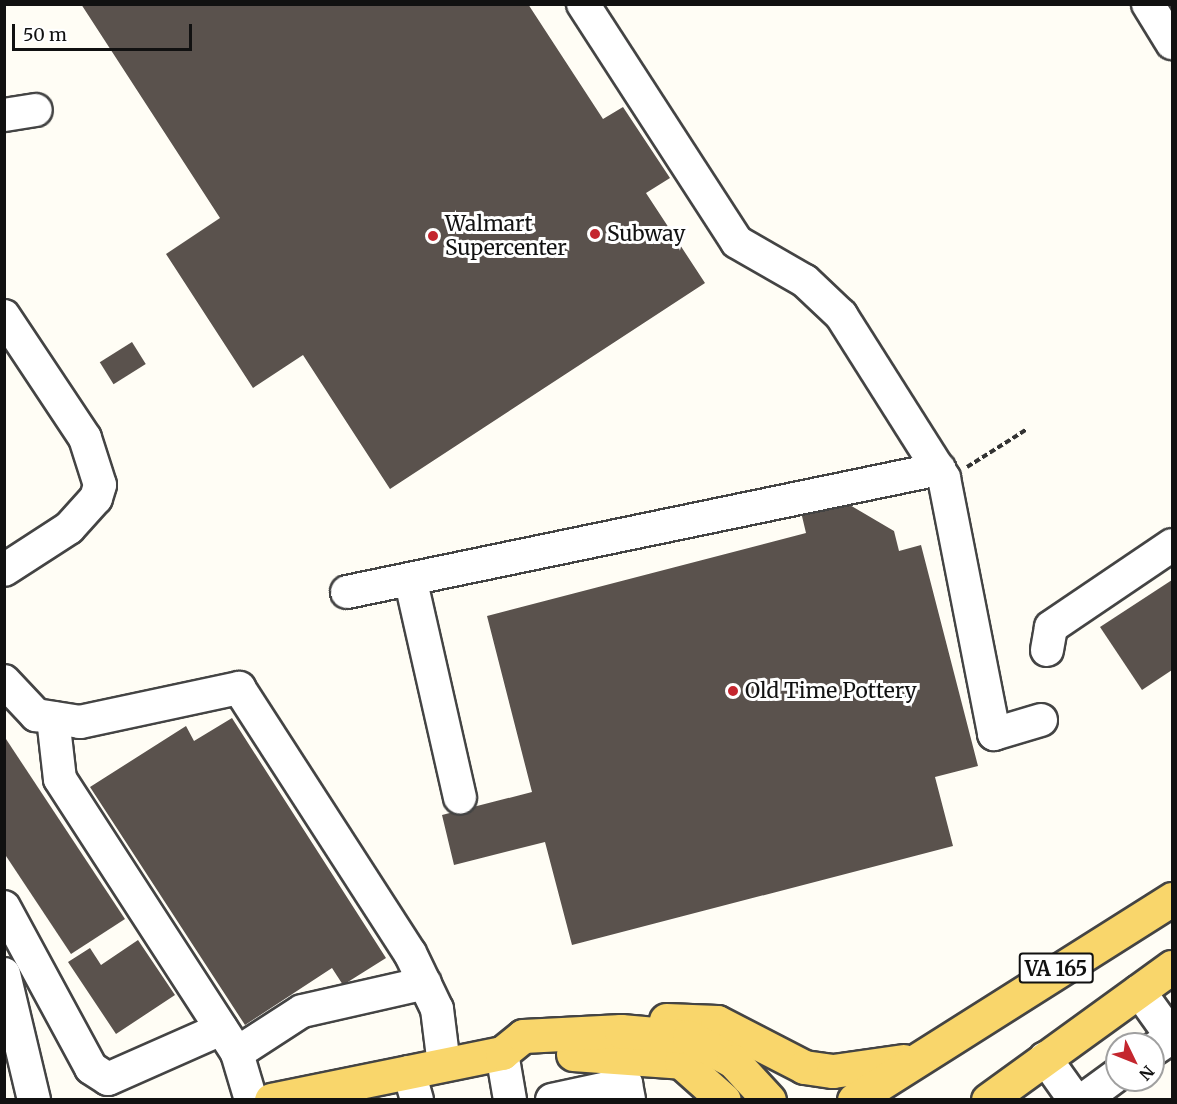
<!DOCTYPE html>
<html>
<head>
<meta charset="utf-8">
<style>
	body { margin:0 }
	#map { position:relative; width:1177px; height:1104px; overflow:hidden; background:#fffdf5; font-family:Merriweather,serif }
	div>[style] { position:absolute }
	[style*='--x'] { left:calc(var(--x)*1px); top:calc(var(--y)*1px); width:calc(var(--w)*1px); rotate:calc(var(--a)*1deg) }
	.building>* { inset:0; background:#5a524d; transform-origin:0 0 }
	.path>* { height:4px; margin-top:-2px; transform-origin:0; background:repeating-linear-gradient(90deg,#333 0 6px,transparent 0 9px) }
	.roads { filter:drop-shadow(2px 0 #444) drop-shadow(-2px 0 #444) drop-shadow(0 2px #444) drop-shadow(0 -2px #444) }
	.minor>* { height:32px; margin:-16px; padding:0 16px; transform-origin:16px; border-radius:16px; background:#fff }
	.major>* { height:33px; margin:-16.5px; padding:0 16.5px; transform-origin:16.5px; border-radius:16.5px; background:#f9d66b }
	.dots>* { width:16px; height:16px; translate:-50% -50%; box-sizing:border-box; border:3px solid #fff; border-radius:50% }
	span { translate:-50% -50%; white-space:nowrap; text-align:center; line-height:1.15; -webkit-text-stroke:6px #fff; paint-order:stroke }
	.shield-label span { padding:2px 4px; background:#fff; border:2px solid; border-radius:4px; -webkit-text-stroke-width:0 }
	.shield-label { font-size:20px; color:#111; font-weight:700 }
	.poi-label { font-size:21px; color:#111 }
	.left { translate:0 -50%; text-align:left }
	.frame { position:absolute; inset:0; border:6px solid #111; pointer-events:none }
	.north { position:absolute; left:1105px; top:1032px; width:60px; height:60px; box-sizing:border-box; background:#fff; border:2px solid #a0a0a0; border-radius:50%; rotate:133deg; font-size:16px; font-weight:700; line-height:24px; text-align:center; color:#111 }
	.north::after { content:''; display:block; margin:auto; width:21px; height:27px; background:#c4262e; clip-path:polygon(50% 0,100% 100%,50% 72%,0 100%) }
	.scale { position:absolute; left:12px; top:24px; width:180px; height:27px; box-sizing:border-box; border:3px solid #111; border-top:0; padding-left:8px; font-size:18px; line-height:21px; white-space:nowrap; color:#111; -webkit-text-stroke:4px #fff; paint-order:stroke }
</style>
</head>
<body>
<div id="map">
	<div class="building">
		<i style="clip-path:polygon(81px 4px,528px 4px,603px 119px,623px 107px,670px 178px,646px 193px,705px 283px,390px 489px,303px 355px,253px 388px,166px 254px,220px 218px)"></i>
		<i style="left:132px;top:342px;width:26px;height:38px;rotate:58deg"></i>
		<i style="clip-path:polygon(843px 501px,894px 531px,899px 551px,921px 545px,978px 766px,935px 777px,953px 846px,572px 945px,545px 842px,454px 865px,442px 815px,532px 792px,487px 616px,806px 533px,801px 512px)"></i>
		<i style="clip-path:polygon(1172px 580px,1172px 670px,1142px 690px,1100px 627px)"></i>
		<i style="clip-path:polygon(232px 718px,386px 958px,343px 985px,332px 968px,245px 1025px,90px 787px,186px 726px,194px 741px)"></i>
		<i style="clip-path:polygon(4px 736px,125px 919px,71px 954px,4px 853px)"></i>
		<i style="clip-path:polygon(138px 940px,175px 995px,116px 1034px,68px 962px,90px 948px,101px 965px)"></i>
	</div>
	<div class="path">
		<i style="--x:967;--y:467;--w:71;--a:-32.3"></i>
	</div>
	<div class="roads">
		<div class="minor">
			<i style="--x:583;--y:4;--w:283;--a:57.1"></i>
			<i style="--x:737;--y:242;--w:78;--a:29.8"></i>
			<i style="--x:805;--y:281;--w:50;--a:43.4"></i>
			<i style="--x:841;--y:315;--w:193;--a:57.7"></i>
			<i style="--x:944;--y:478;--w:261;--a:78.9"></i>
			<i style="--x:994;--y:734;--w:49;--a:-16.6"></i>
			<i style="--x:1148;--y:4;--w:46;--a:58.4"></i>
			<i style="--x:4;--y:115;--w:32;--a:-9"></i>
			<i style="--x:4;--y:316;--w:146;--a:56.4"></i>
			<i style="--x:85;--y:438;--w:49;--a:72.3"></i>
			<i style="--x:100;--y:485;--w:14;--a:107"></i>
			<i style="--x:96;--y:498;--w:40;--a:132"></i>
			<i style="--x:69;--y:528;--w:77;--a:147.1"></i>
			<i style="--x:411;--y:582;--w:221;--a:77.2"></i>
			<i style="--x:347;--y:592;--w:605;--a:-11.74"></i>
			<i style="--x:1047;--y:650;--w:23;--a:-80"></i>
			<i style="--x:1051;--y:627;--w:146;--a:-34.1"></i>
			<i style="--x:4;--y:681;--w:47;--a:46.7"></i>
			<i style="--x:36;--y:715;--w:45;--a:9"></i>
			<i style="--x:80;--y:722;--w:163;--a:-12.1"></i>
			<i style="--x:239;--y:688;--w:315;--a:57.2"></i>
			<i style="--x:410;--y:953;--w:62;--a:64.3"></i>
			<i style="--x:437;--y:1009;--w:56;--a:82.9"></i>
			<i style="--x:53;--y:718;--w:61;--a:83.5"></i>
			<i style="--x:60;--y:779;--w:326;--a:57.1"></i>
			<i style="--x:237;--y:1053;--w:49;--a:73.4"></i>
			<i style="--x:4;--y:907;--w:183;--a:61.6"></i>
			<i style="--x:91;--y:1068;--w:20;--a:33"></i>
			<i style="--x:108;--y:1079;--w:124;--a:-23.9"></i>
			<i style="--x:4;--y:974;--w:130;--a:76.6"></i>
			<i style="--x:1139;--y:991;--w:57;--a:54.3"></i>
			<i style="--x:1172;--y:1037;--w:23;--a:146"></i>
			<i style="--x:237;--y:1053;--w:77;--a:-32.9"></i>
			<i style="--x:302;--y:1011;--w:126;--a:-12.8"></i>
			<i style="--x:502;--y:1053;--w:48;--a:80.3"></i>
			<i style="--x:1045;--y:1058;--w:52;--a:54.5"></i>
			<i style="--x:409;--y:1072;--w:29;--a:74"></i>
			<i style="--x:552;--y:1100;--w:76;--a:-12.2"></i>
			<i style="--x:626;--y:1084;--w:16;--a:79"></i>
			<i style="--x:1083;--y:1100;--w:42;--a:-36.3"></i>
		</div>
		<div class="major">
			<i style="--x:666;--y:1020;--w:51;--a:2.2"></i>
			<i style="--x:717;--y:1022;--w:98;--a:27.3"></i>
			<i style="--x:804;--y:1067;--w:29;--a:8"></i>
			<i style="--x:833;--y:1071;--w:71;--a:-8.1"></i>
			<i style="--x:573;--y:1054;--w:108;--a:4.2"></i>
			<i style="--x:681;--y:1062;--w:57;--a:41.5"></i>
			<i style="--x:271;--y:1100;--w:236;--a:-11.5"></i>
			<i style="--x:502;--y:1053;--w:27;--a:-39"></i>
			<i style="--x:523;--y:1036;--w:98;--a:-2.9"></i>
			<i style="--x:621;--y:1031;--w:68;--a:5"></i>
			<i style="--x:689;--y:1037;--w:50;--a:28.6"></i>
			<i style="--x:733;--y:1061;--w:53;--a:47.3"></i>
			<i style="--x:854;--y:1100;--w:376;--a:-32.3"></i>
			<i style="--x:988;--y:1100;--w:227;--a:-35.9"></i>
		</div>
	</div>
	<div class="dots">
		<i style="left:595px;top:234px;background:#c4262e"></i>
		<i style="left:433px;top:236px;background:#c4262e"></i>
		<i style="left:733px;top:691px;background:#c4262e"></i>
	</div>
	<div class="shield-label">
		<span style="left:1056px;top:968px">VA 165</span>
	</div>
	<div class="poi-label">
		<span class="left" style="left:445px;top:236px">Walmart<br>Supercenter</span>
		<span class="left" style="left:607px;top:234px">Subway</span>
		<span class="left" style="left:745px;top:691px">Old Time Pottery</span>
	</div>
	<div class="frame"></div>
	<div class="north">N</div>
	<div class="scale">50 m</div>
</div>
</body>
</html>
